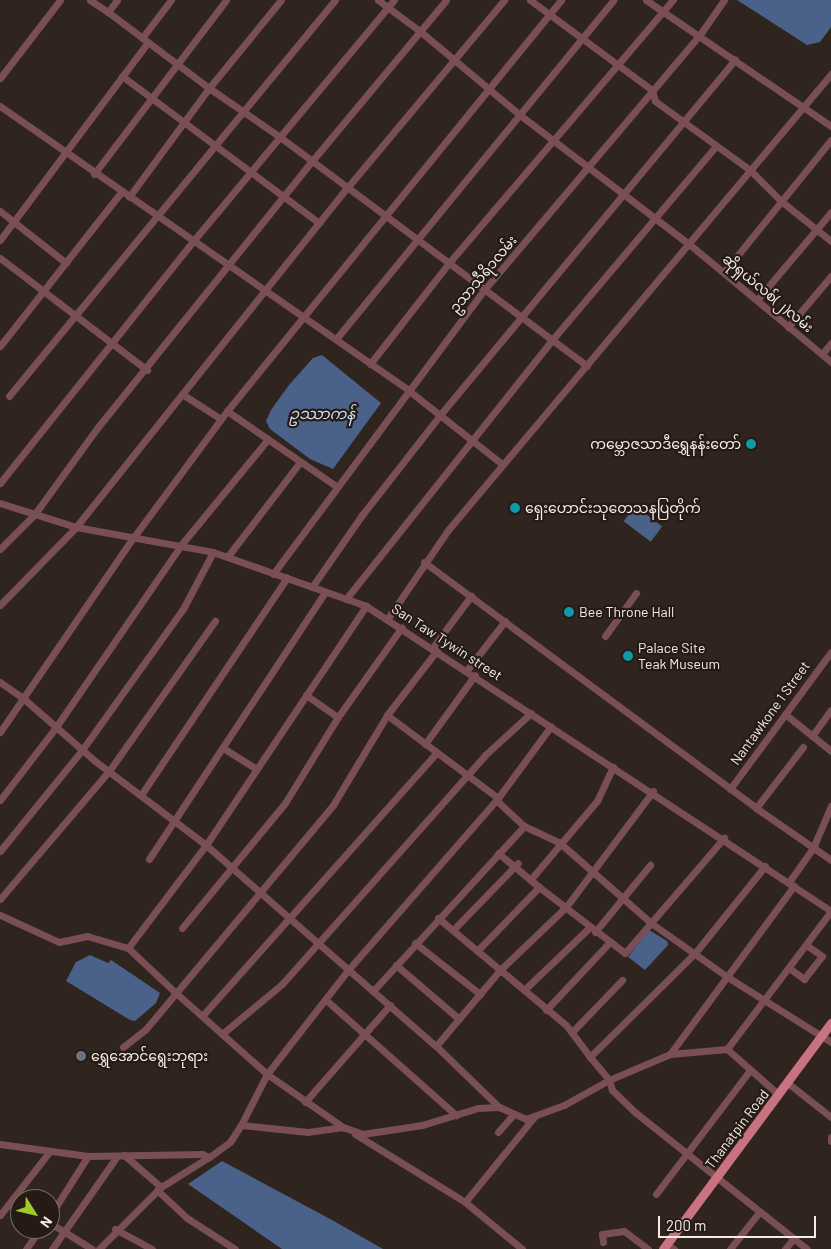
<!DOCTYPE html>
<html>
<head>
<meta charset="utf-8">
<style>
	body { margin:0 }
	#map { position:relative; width:831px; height:1249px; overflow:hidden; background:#2f241e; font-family:Barlow,"Noto Sans Myanmar",sans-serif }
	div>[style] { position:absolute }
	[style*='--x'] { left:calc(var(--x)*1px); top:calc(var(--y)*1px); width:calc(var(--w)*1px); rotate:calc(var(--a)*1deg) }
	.water>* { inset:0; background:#4a628a; transform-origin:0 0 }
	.minor>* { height:7px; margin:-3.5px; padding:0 3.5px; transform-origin:3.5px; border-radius:3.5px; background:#794e54 }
	.major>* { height:9px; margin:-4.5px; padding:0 4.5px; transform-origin:4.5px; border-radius:4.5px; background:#c97280 }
	.dots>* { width:14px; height:14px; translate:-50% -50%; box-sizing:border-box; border:2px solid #251b14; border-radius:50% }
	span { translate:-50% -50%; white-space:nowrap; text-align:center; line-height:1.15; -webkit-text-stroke:4.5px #251b14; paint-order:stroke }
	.street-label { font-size:14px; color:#f3ece8 }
	.poi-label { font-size:14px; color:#f3ece8 }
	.right { translate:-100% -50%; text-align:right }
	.left { translate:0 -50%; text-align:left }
	.water-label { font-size:15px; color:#ccdcf6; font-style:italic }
	.north { position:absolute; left:10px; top:1189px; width:50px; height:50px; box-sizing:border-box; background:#251b14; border:1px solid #776f69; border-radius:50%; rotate:126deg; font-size:14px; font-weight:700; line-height:20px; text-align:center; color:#f3ece8 }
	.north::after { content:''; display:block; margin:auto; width:18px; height:22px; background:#a0c92b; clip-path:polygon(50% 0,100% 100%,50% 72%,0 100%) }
	.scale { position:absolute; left:658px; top:1216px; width:158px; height:22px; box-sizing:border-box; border:2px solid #f3ece8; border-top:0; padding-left:6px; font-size:15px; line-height:18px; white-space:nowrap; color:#f3ece8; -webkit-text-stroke:4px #251b14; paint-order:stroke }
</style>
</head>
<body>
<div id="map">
	<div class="water">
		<i style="clip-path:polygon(737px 0,831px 0,831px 27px,820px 42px,807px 45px)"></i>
		<i style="clip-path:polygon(322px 355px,381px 403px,333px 469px,310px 459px,270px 429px,266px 421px,271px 410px,289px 385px,313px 358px)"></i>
		<i style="left:635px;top:506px;width:34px;height:19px;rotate:37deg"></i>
		<i style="clip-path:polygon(649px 930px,667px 941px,668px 945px,645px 970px,628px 957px)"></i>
		<i style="clip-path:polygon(90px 955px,108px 963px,111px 960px,160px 993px,156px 1003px,135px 1021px,130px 1020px,66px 981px,76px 962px)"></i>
		<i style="clip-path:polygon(222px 1161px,332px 1220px,383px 1249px,282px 1249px,188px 1184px)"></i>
	</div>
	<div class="minor">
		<i style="--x:90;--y:0;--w:22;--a:34"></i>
		<i style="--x:108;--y:12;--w:15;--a:-53"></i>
		<i style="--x:281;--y:0;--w:114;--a:129.3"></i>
		<i style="--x:209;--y:88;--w:86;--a:34.6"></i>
		<i style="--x:280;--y:137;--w:383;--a:36.7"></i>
		<i style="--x:378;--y:0;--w:54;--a:36.7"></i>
		<i style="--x:421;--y:32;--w:129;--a:40"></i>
		<i style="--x:520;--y:115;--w:213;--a:37.4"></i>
		<i style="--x:689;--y:244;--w:185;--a:39.7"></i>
		<i style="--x:530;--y:0;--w:152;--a:36.4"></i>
		<i style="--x:652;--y:90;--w:11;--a:75"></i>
		<i style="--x:655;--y:101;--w:117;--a:36"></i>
		<i style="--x:750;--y:170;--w:44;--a:45"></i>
		<i style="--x:781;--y:201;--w:64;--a:38.7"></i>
		<i style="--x:646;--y:0;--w:224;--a:34.3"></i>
		<i style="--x:108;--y:12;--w:126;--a:37"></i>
		<i style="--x:209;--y:88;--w:135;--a:126.3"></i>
		<i style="--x:142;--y:38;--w:48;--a:-52.7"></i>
		<i style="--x:122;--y:76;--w:246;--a:36.7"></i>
		<i style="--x:0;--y:78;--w:98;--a:-52.4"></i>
		<i style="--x:0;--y:106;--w:497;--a:34.8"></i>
		<i style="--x:408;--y:390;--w:120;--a:38.2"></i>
		<i style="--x:94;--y:174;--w:218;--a:-52.8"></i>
		<i style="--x:0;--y:211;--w:84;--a:38.2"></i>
		<i style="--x:0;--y:240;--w:247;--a:-53.2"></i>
		<i style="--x:0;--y:258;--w:185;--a:37.3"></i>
		<i style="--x:724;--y:272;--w:170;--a:-51"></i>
		<i style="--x:757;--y:300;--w:115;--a:-49.9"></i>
		<i style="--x:788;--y:327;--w:67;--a:-49.9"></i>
		<i style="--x:336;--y:339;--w:438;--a:-50.7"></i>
		<i style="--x:0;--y:346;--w:196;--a:-51.8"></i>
		<i style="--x:822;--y:354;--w:14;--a:-51"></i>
		<i style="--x:370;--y:364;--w:127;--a:-52"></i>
		<i style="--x:448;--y:264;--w:347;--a:-49.6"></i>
		<i style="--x:182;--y:394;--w:46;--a:32.7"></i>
		<i style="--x:9;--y:396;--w:513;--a:-50.54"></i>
		<i style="--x:227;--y:411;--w:132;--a:34.5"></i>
		<i style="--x:0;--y:483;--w:311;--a:-51.4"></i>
		<i style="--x:194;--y:240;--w:312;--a:-50.2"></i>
		<i style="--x:0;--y:503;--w:80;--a:17.5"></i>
		<i style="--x:76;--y:527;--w:139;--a:10.3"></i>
		<i style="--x:213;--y:552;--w:162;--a:19.4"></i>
		<i style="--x:366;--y:606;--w:556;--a:33.26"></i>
		<i style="--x:831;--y:911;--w:173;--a:127"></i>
		<i style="--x:727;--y:1049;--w:57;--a:175"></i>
		<i style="--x:670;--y:1054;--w:66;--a:156.9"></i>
		<i style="--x:609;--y:1080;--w:51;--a:150.9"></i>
		<i style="--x:564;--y:1105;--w:40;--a:159.8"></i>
		<i style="--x:526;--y:1119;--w:30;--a:-156"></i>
		<i style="--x:499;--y:1107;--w:21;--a:177"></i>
		<i style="--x:478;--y:1108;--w:59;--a:163.1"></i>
		<i style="--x:422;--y:1125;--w:60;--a:171.3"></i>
		<i style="--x:363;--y:1134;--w:21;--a:-161"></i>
		<i style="--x:343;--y:1127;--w:35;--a:172"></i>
		<i style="--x:308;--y:1132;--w:67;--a:-174"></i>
		<i style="--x:241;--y:1125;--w:20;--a:123"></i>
		<i style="--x:230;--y:1142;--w:26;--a:144"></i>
		<i style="--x:209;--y:1157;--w:8;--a:-157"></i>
		<i style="--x:202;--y:1154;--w:114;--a:179"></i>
		<i style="--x:88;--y:1156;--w:89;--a:-172.2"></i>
		<i style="--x:0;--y:549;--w:48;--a:-45"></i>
		<i style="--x:34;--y:515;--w:109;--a:-54"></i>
		<i style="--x:98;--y:427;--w:341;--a:-51.2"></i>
		<i style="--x:312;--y:161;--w:209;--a:-50.2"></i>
		<i style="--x:228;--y:556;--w:118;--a:-52.5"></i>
		<i style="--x:424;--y:562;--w:413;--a:36.5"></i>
		<i style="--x:756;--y:808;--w:91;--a:34.7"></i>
		<i style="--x:273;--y:574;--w:354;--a:-53.4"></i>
		<i style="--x:484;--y:290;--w:333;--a:-49.8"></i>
		<i style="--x:699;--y:36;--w:44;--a:-55.2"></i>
		<i style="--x:312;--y:587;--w:88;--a:-55.2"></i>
		<i style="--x:362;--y:515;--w:127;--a:-52"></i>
		<i style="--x:440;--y:415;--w:462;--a:-50.3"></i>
		<i style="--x:346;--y:599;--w:331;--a:-51.5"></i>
		<i style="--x:552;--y:340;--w:254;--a:-49.8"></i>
		<i style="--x:0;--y:605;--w:109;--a:-45.7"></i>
		<i style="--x:76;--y:527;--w:434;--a:-51.4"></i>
		<i style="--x:347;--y:188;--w:245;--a:-50.1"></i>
		<i style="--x:388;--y:618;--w:107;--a:-55.7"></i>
		<i style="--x:448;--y:530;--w:596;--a:-49.97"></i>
		<i style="--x:605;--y:636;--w:53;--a:-54.2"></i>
		<i style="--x:433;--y:647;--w:64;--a:-53.3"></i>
		<i style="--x:467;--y:670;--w:62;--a:-52.2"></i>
		<i style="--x:0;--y:682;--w:29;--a:35"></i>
		<i style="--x:24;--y:699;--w:94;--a:41.1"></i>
		<i style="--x:95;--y:761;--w:139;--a:37.1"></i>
		<i style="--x:206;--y:845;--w:305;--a:41.2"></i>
		<i style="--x:436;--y:1046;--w:88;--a:44.1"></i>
		<i style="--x:306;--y:695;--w:39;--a:35"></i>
		<i style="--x:785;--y:714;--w:59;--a:38.8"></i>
		<i style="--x:387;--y:715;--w:139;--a:36.8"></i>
		<i style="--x:0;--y:732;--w:235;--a:-55.6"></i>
		<i style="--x:133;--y:538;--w:158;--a:-53.5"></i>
		<i style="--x:227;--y:411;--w:530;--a:-50.9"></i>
		<i style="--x:812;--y:736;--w:32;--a:-54"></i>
		<i style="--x:425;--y:744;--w:85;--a:-54.1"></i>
		<i style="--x:223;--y:748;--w:40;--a:32"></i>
		<i style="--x:730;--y:789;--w:170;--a:-53.6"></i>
		<i style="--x:141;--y:795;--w:262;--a:-56.1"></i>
		<i style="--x:0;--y:800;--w:92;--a:-52.5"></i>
		<i style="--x:56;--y:727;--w:221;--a:-55.5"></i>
		<i style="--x:181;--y:545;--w:137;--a:-50.6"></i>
		<i style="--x:496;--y:800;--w:38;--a:43"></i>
		<i style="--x:524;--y:826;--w:40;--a:25"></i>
		<i style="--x:560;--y:843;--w:121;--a:41.3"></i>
		<i style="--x:651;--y:923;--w:95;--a:35.2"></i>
		<i style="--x:729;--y:978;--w:120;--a:32.1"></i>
		<i style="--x:756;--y:808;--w:77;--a:-52.4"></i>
		<i style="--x:0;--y:851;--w:130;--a:-50.9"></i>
		<i style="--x:82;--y:750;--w:173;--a:-54.4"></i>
		<i style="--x:183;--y:609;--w:64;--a:-62.2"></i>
		<i style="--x:149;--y:859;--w:320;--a:-56.6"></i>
		<i style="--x:765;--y:866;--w:112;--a:128.8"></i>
		<i style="--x:695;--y:953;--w:148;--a:135.3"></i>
		<i style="--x:590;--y:1057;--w:30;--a:50"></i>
		<i style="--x:609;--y:1080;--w:10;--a:73"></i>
		<i style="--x:612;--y:1090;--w:33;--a:44"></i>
		<i style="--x:636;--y:1113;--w:218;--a:38.5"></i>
		<i style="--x:531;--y:879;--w:102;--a:-49.8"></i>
		<i style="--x:597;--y:801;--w:38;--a:-65"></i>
		<i style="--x:789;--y:882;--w:42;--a:-54.8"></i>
		<i style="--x:813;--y:848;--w:46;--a:-66.8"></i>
		<i style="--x:539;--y:887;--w:108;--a:37.5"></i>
		<i style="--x:625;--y:953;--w:152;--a:-49.3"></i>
		<i style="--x:0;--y:899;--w:168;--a:-49.6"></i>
		<i style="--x:109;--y:771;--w:184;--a:-54.8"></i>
		<i style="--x:0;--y:915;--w:65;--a:24.6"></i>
		<i style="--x:59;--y:942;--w:29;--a:-12"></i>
		<i style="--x:87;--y:936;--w:43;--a:16.3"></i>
		<i style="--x:128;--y:948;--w:66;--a:43.2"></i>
		<i style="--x:176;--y:993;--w:245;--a:-50.1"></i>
		<i style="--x:333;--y:805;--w:105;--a:-59"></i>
		<i style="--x:387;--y:715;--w:82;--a:-52.4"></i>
		<i style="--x:438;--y:918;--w:167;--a:39.9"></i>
		<i style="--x:566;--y:1025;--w:40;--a:53"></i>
		<i style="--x:182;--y:928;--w:162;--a:-50.5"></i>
		<i style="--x:285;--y:803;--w:101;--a:-58.4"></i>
		<i style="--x:338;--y:717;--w:110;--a:-54.6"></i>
		<i style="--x:453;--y:930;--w:93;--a:-45.9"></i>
		<i style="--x:595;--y:932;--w:87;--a:-50.6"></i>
		<i style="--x:415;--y:943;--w:83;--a:38.1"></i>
		<i style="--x:128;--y:948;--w:129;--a:-52.9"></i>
		<i style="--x:206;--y:845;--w:288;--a:-56.2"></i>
		<i style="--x:478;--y:950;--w:88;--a:-45.9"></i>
		<i style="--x:539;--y:887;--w:53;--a:-140.3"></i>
		<i style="--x:396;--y:965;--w:83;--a:40.6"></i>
		<i style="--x:789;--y:968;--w:19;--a:36"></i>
		<i style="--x:804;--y:979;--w:29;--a:-52"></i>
		<i style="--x:822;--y:956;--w:19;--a:-145"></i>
		<i style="--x:524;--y:990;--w:91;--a:-43.7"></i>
		<i style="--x:373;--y:991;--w:224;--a:-47.5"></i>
		<i style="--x:326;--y:1000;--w:174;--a:41.5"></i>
		<i style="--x:546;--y:1010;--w:92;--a:-46.8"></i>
		<i style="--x:202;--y:1016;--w:352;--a:-48.3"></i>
		<i style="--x:573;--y:1031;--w:71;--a:-46.1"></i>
		<i style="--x:222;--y:1034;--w:78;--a:-39.8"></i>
		<i style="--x:282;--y:984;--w:306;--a:-48.4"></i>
		<i style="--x:485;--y:755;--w:62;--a:-42.4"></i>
		<i style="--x:436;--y:1046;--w:99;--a:-49.9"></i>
		<i style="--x:500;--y:970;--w:91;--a:-43.7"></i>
		<i style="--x:566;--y:907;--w:145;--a:-53.1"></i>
		<i style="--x:123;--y:1047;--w:28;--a:-38"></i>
		<i style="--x:145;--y:1030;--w:48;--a:-50"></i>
		<i style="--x:176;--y:993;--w:122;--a:41.7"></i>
		<i style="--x:267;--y:1074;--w:94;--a:35"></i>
		<i style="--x:727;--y:1049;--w:69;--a:41.5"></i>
		<i style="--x:670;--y:1054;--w:209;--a:-53.6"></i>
		<i style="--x:789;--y:1084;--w:53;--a:38.2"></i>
		<i style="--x:305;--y:1102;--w:129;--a:-48.8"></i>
		<i style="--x:241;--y:1125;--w:57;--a:-63"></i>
		<i style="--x:267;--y:1074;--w:132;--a:-52.1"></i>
		<i style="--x:348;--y:970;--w:228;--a:-48.9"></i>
		<i style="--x:498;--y:798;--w:89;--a:-53.6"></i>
		<i style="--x:498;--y:1132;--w:23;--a:-49"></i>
		<i style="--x:355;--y:1134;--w:129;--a:31.7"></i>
		<i style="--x:465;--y:1202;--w:74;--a:39.5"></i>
		<i style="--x:831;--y:1137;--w:4;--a:90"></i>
		<i style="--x:124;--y:1155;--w:49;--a:40.9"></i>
		<i style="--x:157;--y:1190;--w:41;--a:43"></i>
		<i style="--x:187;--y:1218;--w:57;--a:32.9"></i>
		<i style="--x:656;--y:1194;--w:156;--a:-52.8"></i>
		<i style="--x:465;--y:1202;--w:111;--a:-50.9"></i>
		<i style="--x:12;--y:1203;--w:9;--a:27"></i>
		<i style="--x:0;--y:1215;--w:81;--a:-52"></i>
		<i style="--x:50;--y:1216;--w:71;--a:-57.7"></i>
		<i style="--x:50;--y:1223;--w:49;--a:31.8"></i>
		<i style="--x:115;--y:1229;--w:42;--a:28.4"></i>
		<i style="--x:603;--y:1242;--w:8;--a:-97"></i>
		<i style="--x:602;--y:1234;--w:22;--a:-8"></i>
		<i style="--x:624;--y:1231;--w:30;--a:37"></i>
		<i style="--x:667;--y:1244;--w:9;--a:36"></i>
		<i style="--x:26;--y:1249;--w:24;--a:-55"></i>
		<i style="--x:52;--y:1249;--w:113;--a:-55"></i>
		<i style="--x:99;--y:1249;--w:88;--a:-45"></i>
		<i style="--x:161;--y:1187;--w:57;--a:-32"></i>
		<i style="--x:730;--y:1249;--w:48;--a:-51.7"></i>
		<i style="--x:785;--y:1249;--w:14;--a:-51"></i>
	</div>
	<div class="major">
		<i style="--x:663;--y:1249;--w:282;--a:-53.4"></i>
	</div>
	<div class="dots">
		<i style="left:751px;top:444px;background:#0f9aa8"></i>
		<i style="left:515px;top:508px;background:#0f9aa8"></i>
		<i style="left:569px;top:612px;background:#0f9aa8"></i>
		<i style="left:628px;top:656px;background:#0f9aa8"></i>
		<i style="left:81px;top:1056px;background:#6b7280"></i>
	</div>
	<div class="street-label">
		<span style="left:483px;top:274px;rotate:-50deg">ဥသာသီရိ၁လမ်း</span>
		<span style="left:768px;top:293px;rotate:40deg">ဆိုရှယ်လစ်(၂)လမ်း</span>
		<span style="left:447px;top:642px;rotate:33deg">San Taw Tywin street</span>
		<span style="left:770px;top:713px;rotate:-54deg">Nantawkone 1 Street</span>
		<span style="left:737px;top:1129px;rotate:-53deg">Thanatpin Road</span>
	</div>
	<div class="poi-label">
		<span class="right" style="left:741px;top:444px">ကမ္ဘောဇသာဒီရွှေနန်းတော်</span>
		<span class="left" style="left:525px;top:508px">ရှေးဟောင်းသုတေသနပြတိုက်</span>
		<span class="left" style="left:579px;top:612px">Bee Throne Hall</span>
		<span class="left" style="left:638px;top:656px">Palace Site<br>Teak Museum</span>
		<span class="left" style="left:91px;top:1056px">ရွှေအောင်ရွေးဘုရား</span>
	</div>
	<div class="water-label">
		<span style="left:322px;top:414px">ဥဿာကန်</span>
	</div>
	<div class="north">N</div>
	<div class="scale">200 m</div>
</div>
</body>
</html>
